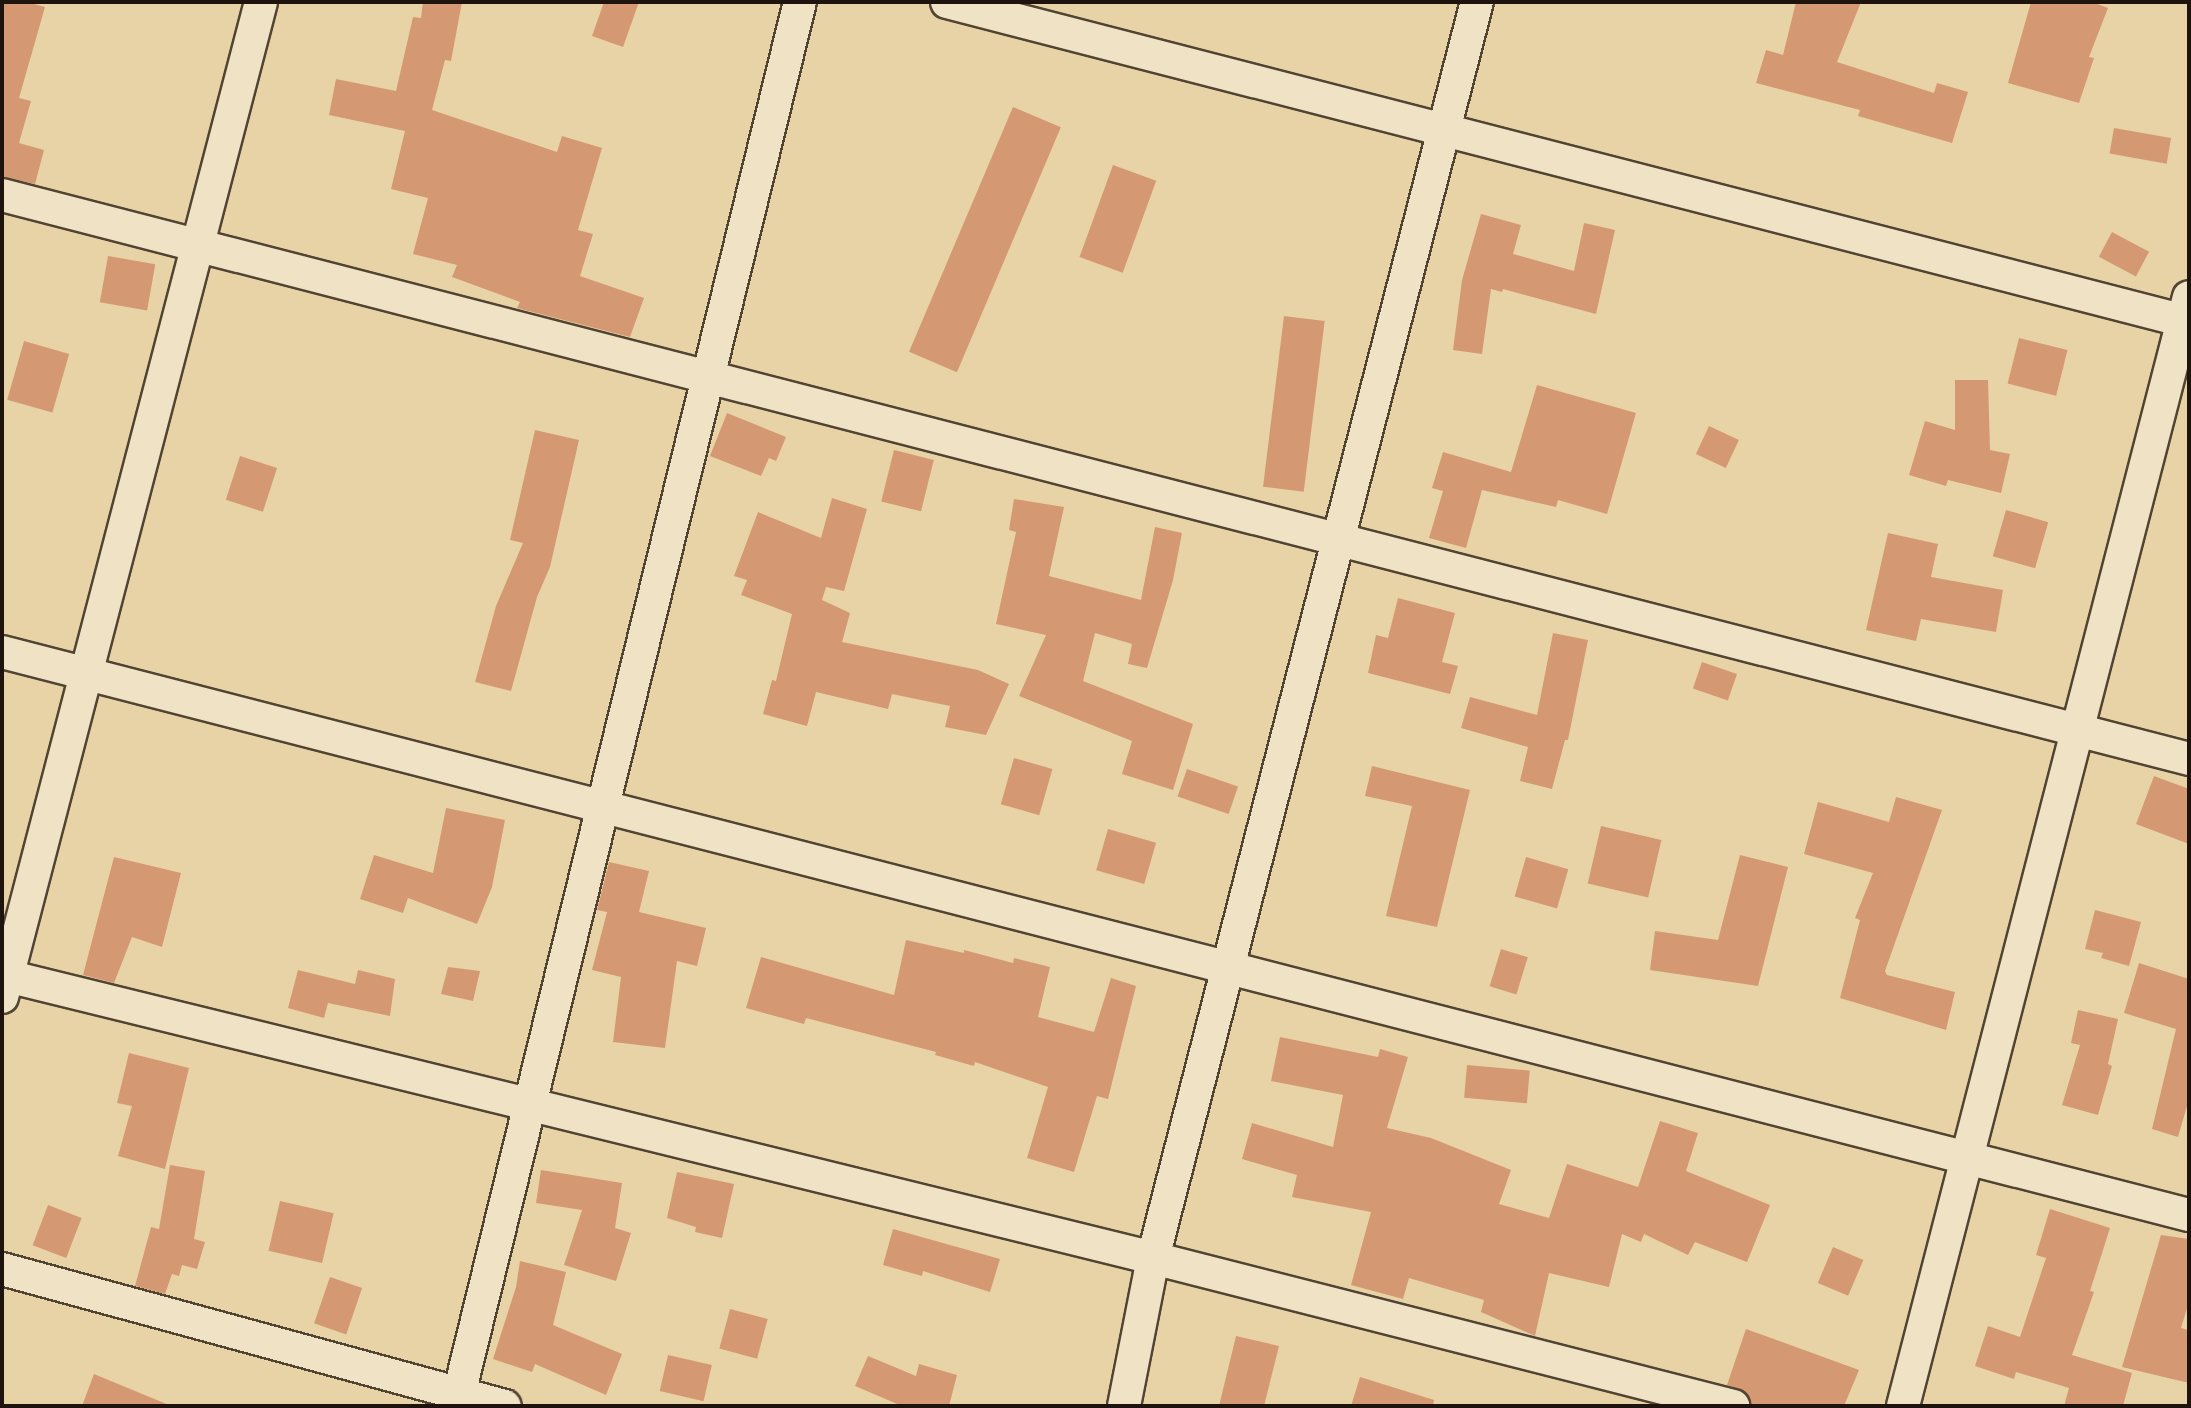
<!DOCTYPE html>
<html>
<head>
<meta charset="utf-8">
<style>
	body { margin:0 }
	#map { position:relative; width:2191px; height:1408px; overflow:hidden; background:#e8d3a6; font-family:"IM FELL Great Primer",serif }
	div>[style] { position:absolute }
	[style*='--x'] { left:calc(var(--x)*1px); top:calc(var(--y)*1px); width:calc(var(--w)*1px); rotate:calc(var(--a)*1deg) }
	.building>* { inset:0; background:#d49972; transform-origin:0 0 }
	.roads { filter:drop-shadow(2px 0 #514433) drop-shadow(-2px 0 #514433) drop-shadow(0 2px #514433) drop-shadow(0 -2px #514433) }
	.street>* { height:32px; margin:-16px; padding:0 16px; transform-origin:16px; border-radius:16px; background:#f0e2c5 }
	span { translate:-50% -50%; white-space:nowrap; text-align:center; line-height:1.15; -webkit-text-stroke:6px #f0e2c5; paint-order:stroke }
	.frame { position:absolute; inset:0; border:4px solid #1f140d; pointer-events:none }
</style>
</head>
<body>
<div id="map">
	<div class="building">
		<i style="clip-path:polygon(2px 2px,27px 2px,45px 7px,19px 98px,31px 101px,19px 143px,44px 150px,35px 184px,2px 177px)"></i>
		<i style="clip-path:polygon(423px 2px,462px 2px,451px 61px,445px 60px,432px 110px,557px 152px,562px 136px,602px 148px,578px 230px,593px 234px,580px 276px,644px 298px,630px 337px,517px 308px,520px 302px,452px 277px,457px 265px,413px 254px,428px 198px,391px 189px,405px 131px,329px 115px,336px 79px,396px 91px,413px 17px,421px 18px)"></i>
		<i style="clip-path:polygon(604px 2px,639px 2px,623px 47px,592px 36px)"></i>
		<i style="clip-path:polygon(1796px 2px,1861px 2px,1837px 62px,1934px 93px,1937px 83px,1968px 92px,1952px 143px,1858px 116px,1860px 110px,1756px 83px,1766px 50px,1783px 55px)"></i>
		<i style="clip-path:polygon(2031px 2px,2092px 2px,2108px 8px,2089px 57px,2094px 58px,2079px 103px,2008px 83px)"></i>
		<i style="left:1013px;top:107px;width:52px;height:266px;rotate:23deg"></i>
		<i style="left:2114px;top:128px;width:58px;height:26px;rotate:10deg"></i>
		<i style="left:1113px;top:165px;width:46px;height:98px;rotate:20deg"></i>
		<i style="clip-path:polygon(1481px 214px,1521px 225px,1513px 254px,1574px 271px,1584px 223px,1615px 230px,1596px 314px,1503px 289px,1502px 292px,1491px 289px,1482px 354px,1453px 350px,1462px 280px)"></i>
		<i style="left:2112px;top:232px;width:42px;height:28px;rotate:28deg"></i>
		<i style="left:108px;top:256px;width:48px;height:47px;rotate:10deg"></i>
		<i style="left:1284px;top:316px;width:41px;height:172px;rotate:7deg"></i>
		<i style="left:2019px;top:338px;width:50px;height:47px;rotate:14deg"></i>
		<i style="left:24px;top:341px;width:47px;height:61px;rotate:16deg"></i>
		<i style="clip-path:polygon(1955px 380px,1988px 380px,1990px 450px,2010px 454px,2001px 493px,1948px 480px,1946px 486px,1909px 475px,1925px 421px,1955px 430px)"></i>
		<i style="clip-path:polygon(1537px 385px,1636px 413px,1607px 514px,1558px 500px,1556px 507px,1482px 490px,1466px 548px,1429px 538px,1443px 491px,1432px 488px,1443px 452px,1511px 472px)"></i>
		<i style="clip-path:polygon(727px 413px,786px 437px,776px 461px,769px 458px,761px 476px,710px 456px)"></i>
		<i style="left:1709px;top:426px;width:33px;height:31px;rotate:25deg"></i>
		<i style="clip-path:polygon(535px 430px,579px 440px,550px 567px,537px 597px,511px 691px,475px 682px,496px 606px,523px 543px,510px 540px)"></i>
		<i style="left:894px;top:450px;width:41px;height:53px;rotate:14deg"></i>
		<i style="left:240px;top:456px;width:39px;height:46px;rotate:18deg"></i>
		<i style="clip-path:polygon(832px 498px,867px 509px,844px 591px,826px 587px,822px 600px,850px 613px,842px 642px,978px 670px,1009px 684px,986px 735px,945px 727px,950px 706px,892px 694px,888px 709px,816px 692px,807px 726px,763px 714px,772px 680px,776px 681px,792px 614px,741px 595px,747px 580px,734px 576px,758px 512px,821px 538px)"></i>
		<i style="clip-path:polygon(1014px 499px,1064px 507px,1049px 576px,1141px 600px,1155px 527px,1182px 533px,1173px 580px,1147px 668px,1128px 664px,1132px 644px,1095px 633px,1083px 681px,1193px 724px,1173px 790px,1122px 774px,1132px 741px,1019px 696px,1046px 635px,996px 624px,1016px 532px,1009px 530px)"></i>
		<i style="left:2006px;top:510px;width:44px;height:48px;rotate:16deg"></i>
		<i style="clip-path:polygon(1888px 533px,1938px 544px,1931px 577px,2003px 590px,1996px 632px,1921px 619px,1916px 641px,1866px 630px)"></i>
		<i style="clip-path:polygon(1398px 598px,1455px 613px,1442px 662px,1458px 666px,1450px 694px,1368px 673px,1376px 635px,1388px 638px)"></i>
		<i style="clip-path:polygon(1553px 633px,1588px 640px,1568px 740px,1565px 740px,1552px 789px,1520px 781px,1528px 747px,1461px 728px,1470px 697px,1537px 715px)"></i>
		<i style="left:1702px;top:662px;width:37px;height:28px;rotate:19deg"></i>
		<i style="left:1014px;top:758px;width:40px;height:48px;rotate:16deg"></i>
		<i style="clip-path:polygon(1372px 766px,1470px 790px,1437px 927px,1386px 916px,1412px 806px,1365px 796px)"></i>
		<i style="left:1187px;top:769px;width:54px;height:29px;rotate:19deg"></i>
		<i style="clip-path:polygon(2154px 776px,2189px 789px,2189px 844px,2136px 824px)"></i>
		<i style="clip-path:polygon(1896px 797px,1942px 810px,1885px 971px,1887px 975px,1955px 992px,1946px 1030px,1840px 998px,1860px 920px,1855px 918px,1873px 873px,1804px 854px,1818px 802px,1889px 822px)"></i>
		<i style="clip-path:polygon(446px 808px,505px 820px,492px 887px,477px 924px,408px 898px,403px 913px,360px 899px,374px 855px,433px 873px)"></i>
		<i style="left:1601px;top:826px;width:62px;height:59px;rotate:13deg"></i>
		<i style="left:1108px;top:829px;width:50px;height:43px;rotate:16deg"></i>
		<i style="clip-path:polygon(1740px 855px,1788px 867px,1758px 986px,1650px 970px,1655px 931px,1718px 940px)"></i>
		<i style="clip-path:polygon(114px 857px,181px 873px,162px 947px,132px 937px,114px 983px,83px 975px)"></i>
		<i style="left:1526px;top:857px;width:44px;height:41px;rotate:16deg"></i>
		<i style="clip-path:polygon(609px 862px,649px 871px,639px 912px,706px 928px,697px 966px,677px 961px,665px 1048px,613px 1042px,621px 977px,592px 970px,607px 912px,597px 910px)"></i>
		<i style="clip-path:polygon(2095px 910px,2141px 922px,2129px 966px,2101px 958px,2103px 953px,2085px 949px)"></i>
		<i style="clip-path:polygon(906px 940px,964px 953px,964px 950px,1013px 963px,1014px 958px,1050px 967px,1038px 1017px,1094px 1032px,1111px 978px,1136px 986px,1108px 1099px,1097px 1096px,1074px 1172px,1027px 1158px,1048px 1087px,975px 1062px,974px 1066px,935px 1055px,936px 1052px,806px 1018px,804px 1024px,746px 1008px,761px 957px,894px 995px)"></i>
		<i style="left:1501px;top:949px;width:28px;height:39px;rotate:17deg"></i>
		<i style="clip-path:polygon(2139px 963px,2189px 979px,2189px 1099px,2178px 1137px,2152px 1129px,2176px 1029px,2124px 1013px)"></i>
		<i style="clip-path:polygon(448px 967px,480px 971px,473px 1001px,441px 994px)"></i>
		<i style="clip-path:polygon(298px 970px,355px 984px,358px 970px,395px 979px,390px 1016px,328px 1003px,324px 1018px,288px 1008px)"></i>
		<i style="clip-path:polygon(2078px 1010px,2118px 1019px,2108px 1064px,2112px 1066px,2098px 1115px,2062px 1105px,2080px 1045px,2071px 1043px)"></i>
		<i style="clip-path:polygon(1280px 1037px,1378px 1057px,1380px 1049px,1408px 1057px,1387px 1128px,1431px 1138px,1511px 1170px,1499px 1204px,1549px 1218px,1567px 1164px,1638px 1187px,1660px 1121px,1698px 1133px,1686px 1171px,1770px 1205px,1747px 1262px,1695px 1242px,1688px 1255px,1644px 1234px,1641px 1242px,1622px 1234px,1609px 1287px,1549px 1273px,1535px 1336px,1481px 1312px,1484px 1300px,1409px 1278px,1403px 1299px,1351px 1285px,1371px 1212px,1292px 1197px,1297px 1175px,1242px 1159px,1252px 1123px,1333px 1147px,1343px 1095px,1271px 1081px)"></i>
		<i style="clip-path:polygon(129px 1053px,189px 1068px,165px 1169px,118px 1156px,132px 1106px,117px 1103px)"></i>
		<i style="left:1467px;top:1065px;width:63px;height:33px;rotate:5deg"></i>
		<i style="clip-path:polygon(170px 1165px,205px 1171px,194px 1239px,205px 1242px,197px 1269px,182px 1265px,179px 1276px,172px 1274px,165px 1294px,135px 1286px,151px 1227px,159px 1229px)"></i>
		<i style="clip-path:polygon(541px 1170px,622px 1183px,615px 1228px,631px 1233px,616px 1281px,564px 1265px,582px 1210px,536px 1203px)"></i>
		<i style="clip-path:polygon(677px 1172px,734px 1184px,722px 1238px,695px 1232px,696px 1227px,667px 1218px)"></i>
		<i style="left:280px;top:1201px;width:55px;height:51px;rotate:13deg"></i>
		<i style="left:48px;top:1205px;width:36px;height:43px;rotate:21deg"></i>
		<i style="clip-path:polygon(2050px 1209px,2110px 1228px,2090px 1291px,2094px 1292px,2072px 1355px,2132px 1373px,2123px 1406px,2064px 1406px,2069px 1388px,2016px 1372px,2014px 1379px,1975px 1366px,1988px 1326px,2020px 1337px,2046px 1258px,2036px 1255px)"></i>
		<i style="clip-path:polygon(893px 1229px,1000px 1259px,990px 1292px,923px 1271px,922px 1276px,883px 1265px)"></i>
		<i style="clip-path:polygon(2161px 1235px,2189px 1239px,2189px 1302px,2181px 1328px,2189px 1330px,2189px 1383px,2122px 1367px)"></i>
		<i style="left:1833px;top:1247px;width:33px;height:39px;rotate:23deg"></i>
		<i style="clip-path:polygon(520px 1261px,566px 1272px,553px 1325px,622px 1354px,606px 1395px,535px 1364px,532px 1372px,493px 1359px,516px 1287px)"></i>
		<i style="left:330px;top:1277px;width:34px;height:49px;rotate:19deg"></i>
		<i style="left:730px;top:1309px;width:39px;height:41px;rotate:15deg"></i>
		<i style="clip-path:polygon(1746px 1329px,1859px 1370px,1844px 1406px,1758px 1406px,1751px 1404px,1746px 1392px,1727px 1385px)"></i>
		<i style="clip-path:polygon(1236px 1336px,1279px 1346px,1264px 1406px,1219px 1406px)"></i>
		<i style="left:668px;top:1355px;width:45px;height:37px;rotate:13deg"></i>
		<i style="clip-path:polygon(868px 1356px,916px 1376px,919px 1364px,957px 1375px,949px 1406px,902px 1406px,855px 1386px)"></i>
		<i style="clip-path:polygon(94px 1374px,169px 1405px,169px 1406px,82px 1406px)"></i>
		<i style="clip-path:polygon(1360px 1377px,1434px 1400px,1433px 1406px,1351px 1406px)"></i>
	</div>
	<div class="roads">
		<div class="street">
			<i style="--x:947;--y:2;--w:1283;--a:14.45"></i>
			<i style="--x:2;--y:195;--w:2259;--a:14.46"></i>
			<i style="--x:2;--y:652;--w:2258;--a:14.44"></i>
			<i style="--x:7;--y:976;--w:1180;--a:13.82"></i>
			<i style="--x:1153;--y:1258;--w:599;--a:14.31"></i>
			<i style="--x:2;--y:997;--w:1028;--a:-75.41"></i>
			<i style="--x:2;--y:1269;--w:521;--a:15.24"></i>
			<i style="--x:459;--y:1394;--w:1433;--a:-76.24"></i>
			<i style="--x:1124;--y:1406;--w:151;--a:-78.9"></i>
			<i style="--x:1153;--y:1258;--w:1297;--a:-75.54"></i>
			<i style="--x:1903;--y:1406;--w:1145;--a:-75.54"></i>
		</div>
	</div>
	<div class="frame"></div>
</div>
</body>
</html>
